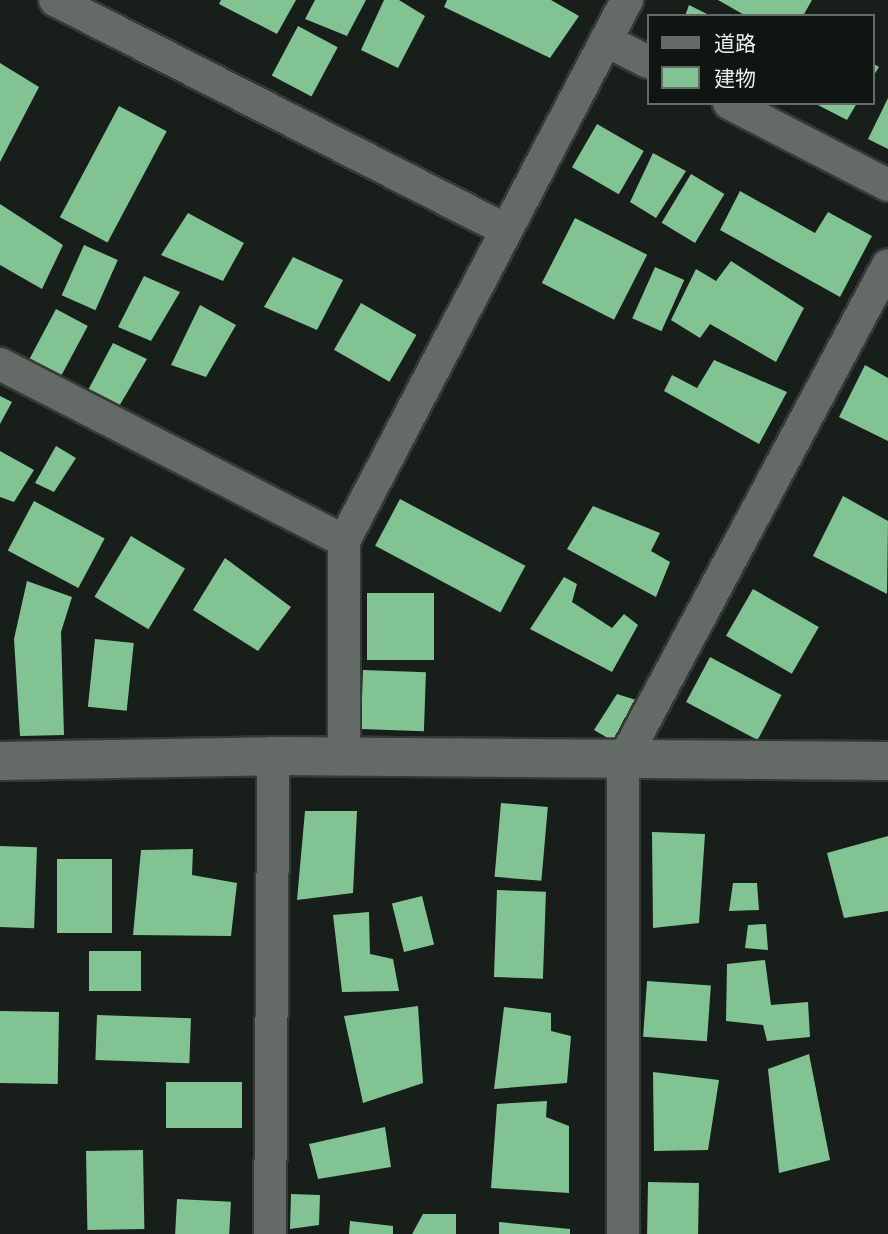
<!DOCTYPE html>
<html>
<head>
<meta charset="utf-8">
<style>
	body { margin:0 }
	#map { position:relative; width:888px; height:1234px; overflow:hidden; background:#181e19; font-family:"Archivo Narrow","Noto Sans JP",sans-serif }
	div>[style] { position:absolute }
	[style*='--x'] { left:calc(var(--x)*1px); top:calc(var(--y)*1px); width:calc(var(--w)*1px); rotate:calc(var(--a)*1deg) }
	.building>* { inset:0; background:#81c393; transform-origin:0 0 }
	.roads { filter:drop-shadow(2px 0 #363a37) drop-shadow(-2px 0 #363a37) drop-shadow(0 2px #363a37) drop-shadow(0 -2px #363a37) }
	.minor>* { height:32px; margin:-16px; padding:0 16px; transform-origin:16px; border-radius:16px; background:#646b66 }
	.tertiary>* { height:38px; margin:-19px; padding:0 19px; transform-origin:19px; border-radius:19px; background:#646b66 }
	span { translate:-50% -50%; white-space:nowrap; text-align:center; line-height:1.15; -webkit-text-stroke:7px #0f1510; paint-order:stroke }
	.legend { position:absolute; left:647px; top:14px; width:228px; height:91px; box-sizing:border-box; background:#0f1510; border:2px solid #666b67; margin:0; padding:9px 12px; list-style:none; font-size:21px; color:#e9edea }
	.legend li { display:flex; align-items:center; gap:14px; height:35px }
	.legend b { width:35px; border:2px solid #666b67 }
</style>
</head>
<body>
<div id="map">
	<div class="building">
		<i style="clip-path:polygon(221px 0,296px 0,277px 34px,219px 4px)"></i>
		<i style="clip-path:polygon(315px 0,366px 0,347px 36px,305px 19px)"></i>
		<i style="clip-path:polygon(384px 0,399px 0,425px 16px,398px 68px,361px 50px)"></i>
		<i style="clip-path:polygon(447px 0,551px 0,579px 16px,550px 58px,444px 7px)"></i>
		<i style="clip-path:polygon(718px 0,812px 0,803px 16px,746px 16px)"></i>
		<i style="clip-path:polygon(689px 5px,711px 16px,685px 16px)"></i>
		<i style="left:298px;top:26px;width:45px;height:56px;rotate:28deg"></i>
		<i style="clip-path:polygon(0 63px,39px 87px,0 162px)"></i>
		<i style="clip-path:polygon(872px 63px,879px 67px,872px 78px)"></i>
		<i style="clip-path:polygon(888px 98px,888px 149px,868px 139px)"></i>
		<i style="clip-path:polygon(814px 103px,857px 103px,847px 120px)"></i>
		<i style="left:119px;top:106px;width:54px;height:126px;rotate:28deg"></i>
		<i style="left:597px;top:124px;width:54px;height:50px;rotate:30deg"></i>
		<i style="clip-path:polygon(653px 153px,686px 171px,656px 218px,630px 202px)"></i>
		<i style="left:691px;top:174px;width:39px;height:57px;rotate:31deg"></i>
		<i style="clip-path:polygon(740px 191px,815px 233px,828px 212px,872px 236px,840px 297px,720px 230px)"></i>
		<i style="clip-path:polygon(0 204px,63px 245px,42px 289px,0 265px)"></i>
		<i style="clip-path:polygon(188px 213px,244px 243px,223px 281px,161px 255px)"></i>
		<i style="left:575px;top:218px;width:81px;height:73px;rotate:27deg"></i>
		<i style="left:84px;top:245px;width:37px;height:55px;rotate:24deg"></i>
		<i style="clip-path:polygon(293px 257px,343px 280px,317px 330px,264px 307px)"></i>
		<i style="clip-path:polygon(731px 261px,804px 308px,776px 362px,710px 324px,700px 338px,671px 320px,696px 269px,716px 281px)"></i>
		<i style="left:655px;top:267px;width:32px;height:56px;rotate:24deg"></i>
		<i style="clip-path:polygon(144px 276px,180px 292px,151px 341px,118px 327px)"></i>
		<i style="left:361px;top:303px;width:64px;height:54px;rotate:30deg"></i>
		<i style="clip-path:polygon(200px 305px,236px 325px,206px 377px,171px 365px)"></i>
		<i style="left:56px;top:309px;width:36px;height:58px;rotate:28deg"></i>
		<i style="clip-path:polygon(113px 343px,147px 359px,118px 408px,86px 394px)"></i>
		<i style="clip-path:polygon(714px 360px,787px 392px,759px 444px,664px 391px,672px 375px,697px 388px)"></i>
		<i style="clip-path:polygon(865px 365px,888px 378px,888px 441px,839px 417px)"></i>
		<i style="clip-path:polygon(0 396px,12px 402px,0 424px)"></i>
		<i style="clip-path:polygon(56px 446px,76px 458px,54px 492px,35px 483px)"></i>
		<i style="clip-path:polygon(0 451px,34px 470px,14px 502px,0 497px)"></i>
		<i style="clip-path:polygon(843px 496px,888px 521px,887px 594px,813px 556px)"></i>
		<i style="left:400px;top:499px;width:142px;height:53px;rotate:28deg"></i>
		<i style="left:34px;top:501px;width:80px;height:56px;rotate:28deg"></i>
		<i style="clip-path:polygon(593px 506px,660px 533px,651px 551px,670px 562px,656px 597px,567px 549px)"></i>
		<i style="left:131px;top:536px;width:63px;height:71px;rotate:31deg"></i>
		<i style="clip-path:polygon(225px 558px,291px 607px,258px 651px,193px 610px)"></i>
		<i style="clip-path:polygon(564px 577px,577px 584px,572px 602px,612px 628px,624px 614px,638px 625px,612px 672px,530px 629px)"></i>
		<i style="clip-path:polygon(27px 581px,72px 597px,61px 632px,64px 735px,20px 736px,14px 639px)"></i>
		<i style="left:753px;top:589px;width:76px;height:54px;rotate:30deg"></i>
		<i style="left:367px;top:593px;width:67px;height:67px"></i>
		<i style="left:95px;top:639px;width:39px;height:68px;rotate:6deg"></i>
		<i style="left:710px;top:657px;width:81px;height:51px;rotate:28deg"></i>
		<i style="left:363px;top:670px;width:63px;height:59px;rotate:2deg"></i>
		<i style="clip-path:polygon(617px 694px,636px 700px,613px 741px,594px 730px)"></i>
		<i style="left:501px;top:803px;width:47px;height:74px;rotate:5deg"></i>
		<i style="clip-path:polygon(305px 811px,357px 811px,353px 893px,297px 900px)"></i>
		<i style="clip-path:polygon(652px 832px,705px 834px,699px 923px,653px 928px)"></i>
		<i style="clip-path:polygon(888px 836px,888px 911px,844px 918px,827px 853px)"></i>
		<i style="left:0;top:846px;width:37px;height:81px;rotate:2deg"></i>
		<i style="clip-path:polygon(193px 849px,192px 875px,237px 883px,231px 936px,133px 935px,141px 850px)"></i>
		<i style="left:57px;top:859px;width:55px;height:74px"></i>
		<i style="clip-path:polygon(733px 883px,757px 883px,759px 910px,729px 911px)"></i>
		<i style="left:497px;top:890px;width:49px;height:87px;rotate:2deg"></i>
		<i style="left:422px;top:896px;width:50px;height:31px;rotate:76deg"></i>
		<i style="clip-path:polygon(369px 912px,370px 954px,393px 959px,399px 991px,342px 992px,333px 915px)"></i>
		<i style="clip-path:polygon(766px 924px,768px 950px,745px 948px,748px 925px)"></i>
		<i style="left:89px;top:951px;width:52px;height:40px"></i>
		<i style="clip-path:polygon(765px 960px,771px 1005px,808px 1002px,810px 1037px,767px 1041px,763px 1025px,726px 1021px,727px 964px)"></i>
		<i style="left:647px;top:981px;width:64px;height:56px;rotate:4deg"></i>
		<i style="clip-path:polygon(418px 1006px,423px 1083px,363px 1103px,344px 1016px)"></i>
		<i style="clip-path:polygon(504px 1007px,551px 1013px,551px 1031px,571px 1036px,567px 1083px,494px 1089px)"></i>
		<i style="left:0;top:1011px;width:59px;height:72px;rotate:1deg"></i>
		<i style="left:97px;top:1015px;width:94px;height:45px;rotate:2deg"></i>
		<i style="clip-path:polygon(809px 1054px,830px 1160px,779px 1173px,768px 1069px)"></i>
		<i style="clip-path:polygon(653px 1072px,719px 1080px,708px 1150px,654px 1151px)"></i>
		<i style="left:166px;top:1082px;width:76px;height:46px"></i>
		<i style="clip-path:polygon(547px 1101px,546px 1117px,569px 1126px,569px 1193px,491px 1188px,497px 1104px)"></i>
		<i style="clip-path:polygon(385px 1127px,391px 1167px,318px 1179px,309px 1144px)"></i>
		<i style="left:143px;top:1150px;width:79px;height:57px;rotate:89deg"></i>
		<i style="left:648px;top:1182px;width:51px;height:52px;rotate:1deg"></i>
		<i style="clip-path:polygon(291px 1194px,320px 1195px,319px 1225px,290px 1229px)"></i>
		<i style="left:177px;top:1199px;width:54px;height:35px;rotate:3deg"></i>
		<i style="clip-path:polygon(423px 1214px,456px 1214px,456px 1234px,412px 1234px)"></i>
		<i style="clip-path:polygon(350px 1221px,393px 1226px,393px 1234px,349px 1234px)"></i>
		<i style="clip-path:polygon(499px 1222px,570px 1229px,570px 1234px,499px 1234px)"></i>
	</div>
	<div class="roads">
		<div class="minor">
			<i style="--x:55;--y:0;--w:506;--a:27.02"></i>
			<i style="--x:607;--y:41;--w:46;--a:27.1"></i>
			<i style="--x:729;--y:103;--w:179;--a:27.3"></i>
			<i style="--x:0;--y:364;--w:387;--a:27.2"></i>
			<i style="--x:344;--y:757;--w:216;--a:-90"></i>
			<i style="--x:344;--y:541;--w:611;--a:-62.39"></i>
			<i style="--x:270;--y:1234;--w:478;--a:-89.6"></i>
			<i style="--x:623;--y:1234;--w:473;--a:-90"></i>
			<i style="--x:623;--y:761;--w:562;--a:-61.89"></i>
		</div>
		<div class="tertiary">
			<i style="--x:0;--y:761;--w:273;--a:-1"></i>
			<i style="--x:273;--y:756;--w:615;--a:0.47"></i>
		</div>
	</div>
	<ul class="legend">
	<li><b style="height:9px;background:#646b66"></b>道路</li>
	<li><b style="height:19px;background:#81c393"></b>建物</li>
	</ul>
</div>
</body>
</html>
